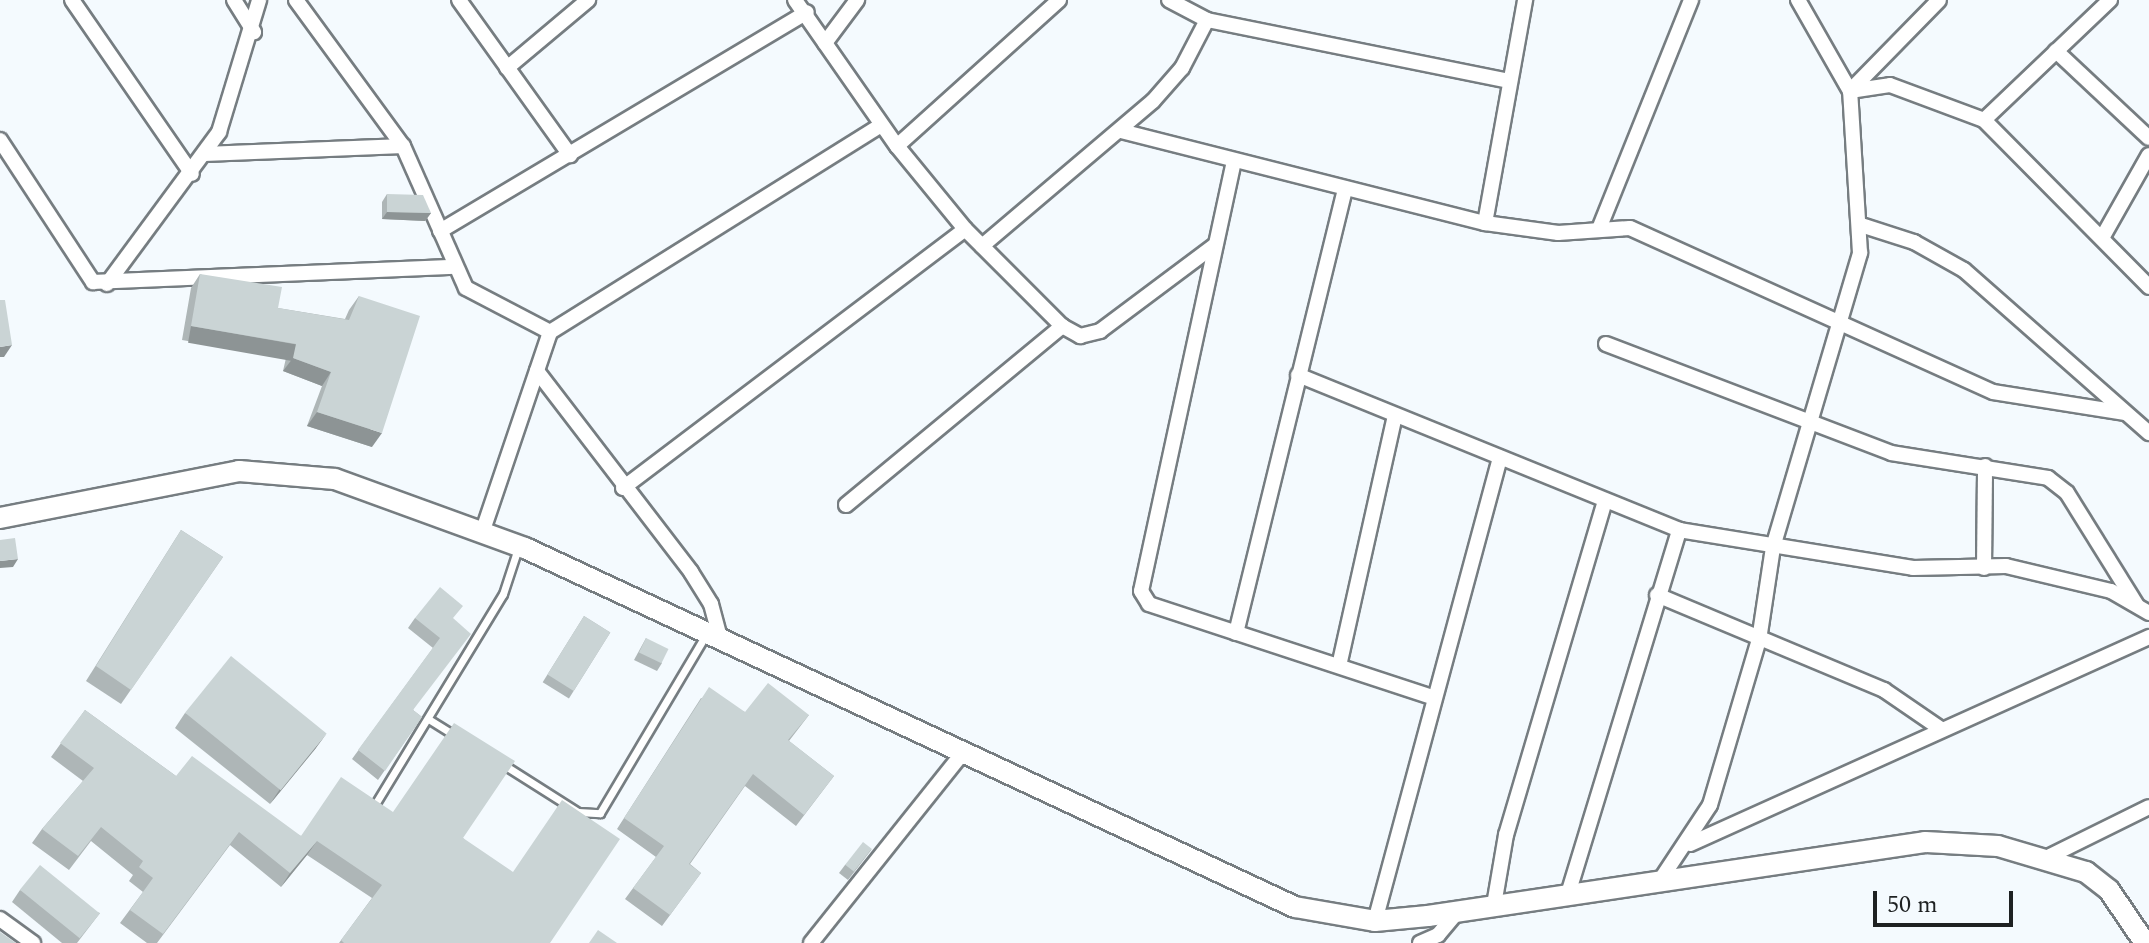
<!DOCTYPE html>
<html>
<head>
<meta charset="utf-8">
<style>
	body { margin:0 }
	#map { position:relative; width:2149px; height:943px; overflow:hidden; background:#f4fafe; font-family:Spectral,serif }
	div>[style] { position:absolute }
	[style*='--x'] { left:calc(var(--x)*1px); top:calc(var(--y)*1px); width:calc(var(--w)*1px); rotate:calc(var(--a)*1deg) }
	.roads { filter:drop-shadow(2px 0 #767d81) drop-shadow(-2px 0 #767d81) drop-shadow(0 2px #767d81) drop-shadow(0 -2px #767d81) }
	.lane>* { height:7px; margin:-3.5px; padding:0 3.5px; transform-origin:3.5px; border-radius:3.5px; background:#fff }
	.street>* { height:14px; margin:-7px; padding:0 7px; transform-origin:7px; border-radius:7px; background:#fff }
	.secondary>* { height:20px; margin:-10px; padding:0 10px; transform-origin:10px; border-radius:10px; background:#fff }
	.wall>* { inset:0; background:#aeb6b7; transform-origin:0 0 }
	.shaded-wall>* { inset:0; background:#8d9495; transform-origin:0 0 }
	.building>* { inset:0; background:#cad4d5; transform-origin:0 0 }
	span { translate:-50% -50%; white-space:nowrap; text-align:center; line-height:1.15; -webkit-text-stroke:7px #f4fafe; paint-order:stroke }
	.scale { position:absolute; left:1873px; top:891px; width:140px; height:36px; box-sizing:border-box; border:4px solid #1e2122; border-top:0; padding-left:10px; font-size:24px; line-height:28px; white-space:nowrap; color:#1e2122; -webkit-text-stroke:6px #f4fafe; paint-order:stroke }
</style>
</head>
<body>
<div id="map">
	<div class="roads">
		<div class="lane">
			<i style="--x:430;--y:720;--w:31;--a:32"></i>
			<i style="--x:504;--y:765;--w:88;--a:32.4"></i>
			<i style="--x:578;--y:812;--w:22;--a:3"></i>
			<i style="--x:600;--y:813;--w:206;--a:-59.3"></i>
			<i style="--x:374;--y:806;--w:248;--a:-58.7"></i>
			<i style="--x:503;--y:594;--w:48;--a:-71.9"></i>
		</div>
		<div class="street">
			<i style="--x:72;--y:0;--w:211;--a:55.4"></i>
			<i style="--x:234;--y:0;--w:38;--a:58"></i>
			<i style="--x:296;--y:0;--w:181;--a:53.8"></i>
			<i style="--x:403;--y:146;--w:155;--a:66.1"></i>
			<i style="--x:466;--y:288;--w:95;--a:27.6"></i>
			<i style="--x:550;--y:332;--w:390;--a:-32"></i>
			<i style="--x:459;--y:0;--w:191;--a:54.4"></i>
			<i style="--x:795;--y:0;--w:178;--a:55.1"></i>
			<i style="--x:897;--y:146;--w:107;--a:50.7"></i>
			<i style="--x:965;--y:229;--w:137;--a:45"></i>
			<i style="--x:1062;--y:326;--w:21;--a:29"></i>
			<i style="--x:1080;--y:336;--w:21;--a:-14"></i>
			<i style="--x:1100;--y:331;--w:144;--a:-36.8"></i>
			<i style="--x:1169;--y:0;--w:43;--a:27.8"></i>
			<i style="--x:1207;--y:20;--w:309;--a:11.4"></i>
			<i style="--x:825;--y:43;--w:54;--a:-53.3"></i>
			<i style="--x:2056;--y:51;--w:127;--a:43.1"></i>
			<i style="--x:507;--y:68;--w:106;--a:-40"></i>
			<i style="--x:1850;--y:91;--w:40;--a:-8.5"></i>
			<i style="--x:1890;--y:85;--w:100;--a:20.4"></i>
			<i style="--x:1984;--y:120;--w:235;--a:45.3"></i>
			<i style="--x:1850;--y:91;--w:127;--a:-45.6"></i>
			<i style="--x:1984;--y:120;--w:174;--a:-43.6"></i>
			<i style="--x:1121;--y:131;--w:375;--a:14.2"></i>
			<i style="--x:1485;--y:223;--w:74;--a:7.8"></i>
			<i style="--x:1558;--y:233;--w:72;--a:-4"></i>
			<i style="--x:1630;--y:228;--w:398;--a:24.3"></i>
			<i style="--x:1993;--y:392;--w:134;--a:9"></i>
			<i style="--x:0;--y:140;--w:170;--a:56.8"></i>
			<i style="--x:93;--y:282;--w:361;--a:-2.4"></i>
			<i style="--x:897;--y:146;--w:218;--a:-42"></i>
			<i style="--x:205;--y:154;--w:198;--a:-2.3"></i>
			<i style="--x:1234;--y:161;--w:440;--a:102.2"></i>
			<i style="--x:1141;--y:591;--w:15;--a:58"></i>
			<i style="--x:1149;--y:604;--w:298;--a:18.2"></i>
			<i style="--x:1485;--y:223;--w:227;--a:-79.8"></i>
			<i style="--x:1861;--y:225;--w:56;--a:17.8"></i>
			<i style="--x:1914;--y:242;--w:57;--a:29.2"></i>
			<i style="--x:1964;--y:270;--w:247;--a:41.4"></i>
			<i style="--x:1599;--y:229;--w:247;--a:-68.1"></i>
			<i style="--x:440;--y:231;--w:427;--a:-30.8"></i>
			<i style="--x:2102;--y:238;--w:95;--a:-60.5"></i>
			<i style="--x:982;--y:246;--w:224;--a:-40.3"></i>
			<i style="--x:1153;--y:101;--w:44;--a:-48.7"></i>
			<i style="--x:1182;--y:68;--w:54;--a:-62.5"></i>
			<i style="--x:107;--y:284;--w:189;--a:-53.6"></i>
			<i style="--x:219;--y:132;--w:138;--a:-73.1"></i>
			<i style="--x:1606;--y:344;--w:305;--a:20.9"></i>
			<i style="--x:1891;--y:453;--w:159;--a:9"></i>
			<i style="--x:2048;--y:478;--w:24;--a:38"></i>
			<i style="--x:2067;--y:493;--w:131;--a:58.1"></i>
			<i style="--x:537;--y:371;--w:253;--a:52.5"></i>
			<i style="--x:691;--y:572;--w:38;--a:58"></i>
			<i style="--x:711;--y:604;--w:38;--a:75"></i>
			<i style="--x:1298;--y:375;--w:411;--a:22.1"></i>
			<i style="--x:1679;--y:530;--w:237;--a:9.2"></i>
			<i style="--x:1913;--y:568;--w:93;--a:-1.2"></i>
			<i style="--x:2006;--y:566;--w:108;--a:13.4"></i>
			<i style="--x:2111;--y:591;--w:44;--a:30.1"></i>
			<i style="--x:623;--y:488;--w:429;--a:-37.1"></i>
			<i style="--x:846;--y:505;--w:281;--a:-39.6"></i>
			<i style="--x:482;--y:533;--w:212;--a:-71.3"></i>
			<i style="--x:1984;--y:568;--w:102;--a:-89.4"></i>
			<i style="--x:1657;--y:595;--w:246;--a:22.7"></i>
			<i style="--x:1884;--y:690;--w:69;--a:34.4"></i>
			<i style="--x:1236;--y:633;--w:458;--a:-76.2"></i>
			<i style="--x:1339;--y:666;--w:257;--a:-77.4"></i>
			<i style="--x:1690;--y:844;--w:504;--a:-24.27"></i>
			<i style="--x:2050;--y:856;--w:110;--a:-26.3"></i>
			<i style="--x:1663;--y:876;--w:85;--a:-56.5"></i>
			<i style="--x:1710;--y:805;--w:172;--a:-73.5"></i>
			<i style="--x:1759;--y:640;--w:94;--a:-81.4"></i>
			<i style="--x:1773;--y:547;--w:307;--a:-73.5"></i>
			<i style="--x:1860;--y:253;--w:162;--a:-93.5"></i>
			<i style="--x:1850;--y:91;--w:105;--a:-119.7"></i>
			<i style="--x:1568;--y:894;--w:381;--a:-73"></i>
			<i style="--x:1494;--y:905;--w:71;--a:-80.3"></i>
			<i style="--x:1506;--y:835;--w:345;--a:-73.5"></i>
			<i style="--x:0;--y:919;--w:41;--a:36"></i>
			<i style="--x:1375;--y:921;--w:480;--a:-74.9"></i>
			<i style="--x:811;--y:943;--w:242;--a:-51.4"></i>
			<i style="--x:1420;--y:943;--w:20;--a:-24"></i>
			<i style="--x:1438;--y:935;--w:31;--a:-50"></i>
		</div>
		<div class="secondary">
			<i style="--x:0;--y:518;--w:244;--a:-11.1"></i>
			<i style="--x:239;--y:471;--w:96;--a:4.8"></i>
			<i style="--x:335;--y:479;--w:202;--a:20"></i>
			<i style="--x:525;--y:548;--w:850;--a:25"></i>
			<i style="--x:1295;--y:907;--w:81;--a:9.9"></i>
			<i style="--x:1375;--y:921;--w:53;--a:-5.4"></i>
			<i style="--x:1428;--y:916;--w:502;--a:-8.47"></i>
			<i style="--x:1925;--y:842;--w:73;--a:3.1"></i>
			<i style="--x:1998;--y:846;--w:92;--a:16.5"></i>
			<i style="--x:2086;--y:872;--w:29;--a:38"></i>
			<i style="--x:2109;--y:890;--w:64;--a:55.8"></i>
		</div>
	</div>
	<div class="wall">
		<i style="clip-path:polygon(387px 194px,431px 213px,425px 221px,382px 219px,382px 202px)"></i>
		<i style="clip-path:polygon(200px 274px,278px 308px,345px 319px,349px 310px,359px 296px,372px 447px,307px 426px,322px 386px,283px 371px,286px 358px,182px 340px,191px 288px)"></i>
		<i style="clip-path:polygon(181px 530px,223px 557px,121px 704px,86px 681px)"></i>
		<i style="left:584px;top:616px;width:31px;height:78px;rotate:32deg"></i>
		<i style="clip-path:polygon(415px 618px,453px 619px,413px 710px,422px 717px,378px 780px,352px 759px,433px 648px,408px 628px)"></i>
		<i style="clip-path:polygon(646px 638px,662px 663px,657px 671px,634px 660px)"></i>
		<i style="clip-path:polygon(701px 698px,745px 712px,809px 715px,789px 741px,834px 776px,796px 826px,745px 786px,690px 864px,701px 873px,662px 926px,625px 899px,656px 857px,617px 829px)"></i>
		<i style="clip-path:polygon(85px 710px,176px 776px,301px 836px,393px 812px,463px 838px,550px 943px,339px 943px,372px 898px,307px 855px,281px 887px,230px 845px,157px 943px,147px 943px,120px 923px,143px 892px,129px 881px,133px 875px,91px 841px,69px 870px,32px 843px,42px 829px,83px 781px,51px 757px)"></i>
		<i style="clip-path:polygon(185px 713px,316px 748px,270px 804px,175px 728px)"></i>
		<i style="clip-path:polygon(872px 849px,848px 880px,839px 873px,845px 865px)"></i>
		<i style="clip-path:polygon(20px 890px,100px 913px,77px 943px,62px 943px,12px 902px)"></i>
	</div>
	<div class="shaded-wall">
		<i style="clip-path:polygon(387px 212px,431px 213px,425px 221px,382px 219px)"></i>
		<i style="left:191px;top:326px;width:107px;height:17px;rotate:10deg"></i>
		<i style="clip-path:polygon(12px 345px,4px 357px,0 357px,0 347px)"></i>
		<i style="clip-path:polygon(293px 358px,331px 372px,322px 386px,283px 371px)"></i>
		<i style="clip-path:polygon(317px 412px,382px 433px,372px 447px,307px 426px)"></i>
		<i style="clip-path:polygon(18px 559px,13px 567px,0 568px,0 561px)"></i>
		<i style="clip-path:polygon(327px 733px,316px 748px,270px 804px,280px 789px)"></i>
		<i style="clip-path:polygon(317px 841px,307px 855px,281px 887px,290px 873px)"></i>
	</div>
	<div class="building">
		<i style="clip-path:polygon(387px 194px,423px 195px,431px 213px,387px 212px)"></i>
		<i style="clip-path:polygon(200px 274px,282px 287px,278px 308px,349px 320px,359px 296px,420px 316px,382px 433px,317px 412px,331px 372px,293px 358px,296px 344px,191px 326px)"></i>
		<i style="clip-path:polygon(0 300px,5px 300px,12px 345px,0 347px)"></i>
		<i style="clip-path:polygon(181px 530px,223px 557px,131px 690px,96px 666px)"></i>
		<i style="clip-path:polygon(15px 538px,18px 559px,0 561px,0 540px)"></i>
		<i style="clip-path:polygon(440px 587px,463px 606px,453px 618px,471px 634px,413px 710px,422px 717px,385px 771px,358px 750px,440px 638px,415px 618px)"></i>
		<i style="left:584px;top:616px;width:31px;height:69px;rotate:32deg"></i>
		<i style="left:646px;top:638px;width:25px;height:16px;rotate:26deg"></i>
		<i style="left:231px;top:656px;width:123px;height:73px;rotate:39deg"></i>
		<i style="clip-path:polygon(768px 683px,809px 715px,788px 740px,834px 776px,804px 815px,753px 774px,689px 864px,701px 873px,670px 915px,633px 888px,664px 846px,624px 818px,709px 687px,745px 712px)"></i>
		<i style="clip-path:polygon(85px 710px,176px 776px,192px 756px,301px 836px,341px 777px,393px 812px,454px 723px,515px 761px,463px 838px,513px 872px,562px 800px,620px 839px,550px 943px,344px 943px,341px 940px,382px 885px,317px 841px,290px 873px,239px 832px,163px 934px,130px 910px,153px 878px,139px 867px,143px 861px,101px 827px,78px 856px,42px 829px,94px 768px,60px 743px)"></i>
		<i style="left:863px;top:842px;width:11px;height:29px;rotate:38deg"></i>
		<i style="left:40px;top:865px;width:77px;height:32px;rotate:39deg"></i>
		<i style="clip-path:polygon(598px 930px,617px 943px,589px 943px)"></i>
		<i style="clip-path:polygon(0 932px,16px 943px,0 943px)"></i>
	</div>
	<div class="scale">50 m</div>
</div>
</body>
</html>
